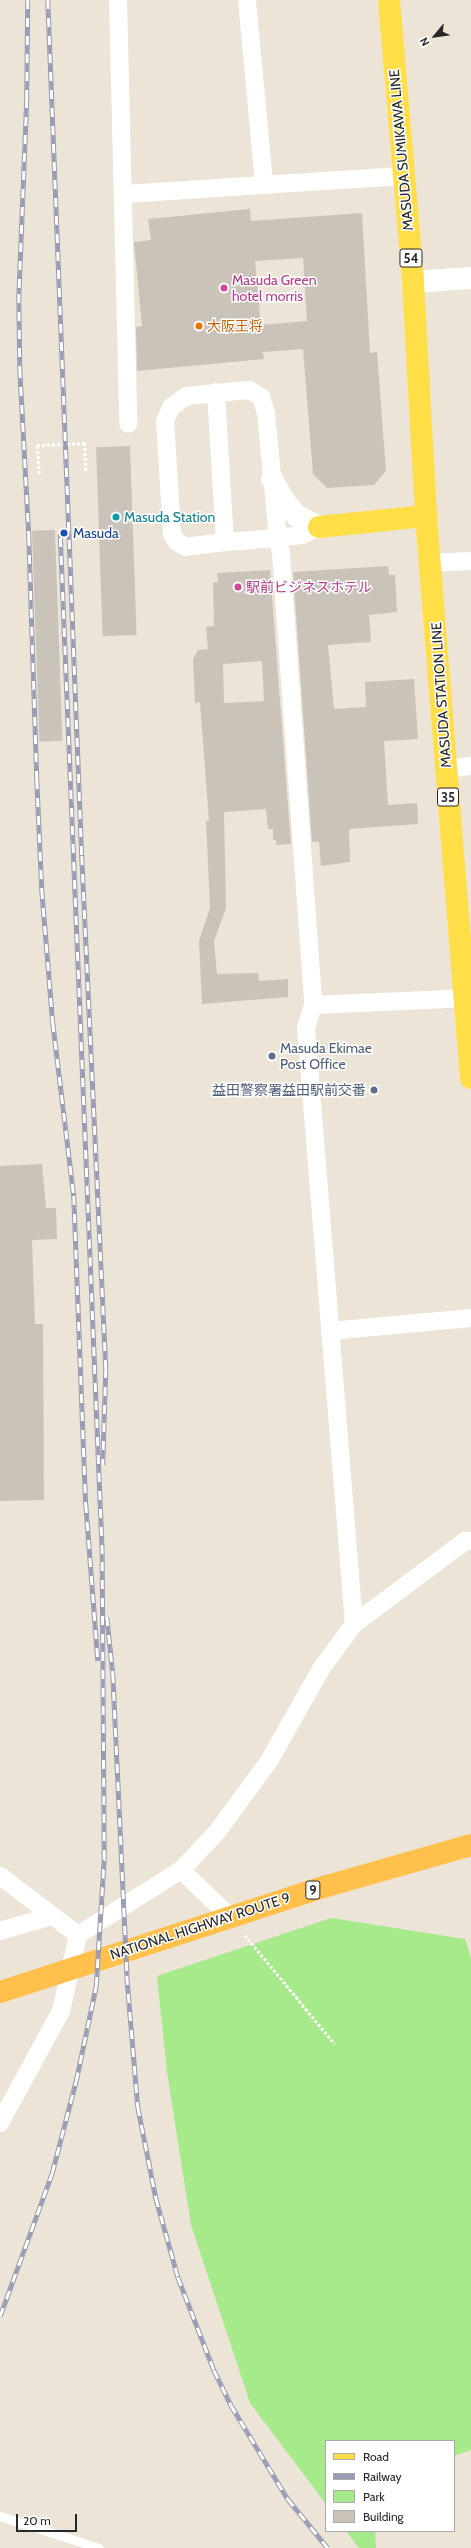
<!DOCTYPE html>
<html>
<head>
<meta charset="utf-8">
<style>
	body { margin:0 }
	#map { position:relative; width:471px; height:2548px; overflow:hidden; background:#ece4d6; font-family:Cabin,"Noto Sans JP",sans-serif }
	div>[style] { position:absolute }
	[style*='--x'] { left:calc(var(--x)*1px); top:calc(var(--y)*1px); width:calc(var(--w)*1px); rotate:calc(var(--a)*1deg) }
	.green>* { inset:0; background:#a6ea8b }
	.building>* { inset:0; background:#cac3b9; transform-origin:0 0 }
	.path>* { height:2.5px; margin-top:-1.25px; transform-origin:0; background:repeating-linear-gradient(90deg,#fff 0 3px,transparent 0 5px) }
	.service>* { height:9px; margin:-4.5px; padding:0 4.5px; transform-origin:4.5px; border-radius:4.5px; background:#fff }
	.minor>* { height:18px; margin:-9px; padding:0 9px; transform-origin:9px; border-radius:9px; background:#fff }
	.tertiary>* { height:22px; margin:-11px; padding:0 11px; transform-origin:11px; border-radius:11px; background:#fff }
	.primary>* { height:22px; margin:-11px; padding:0 11px; transform-origin:11px; border-radius:11px; background:#ffde48 }
	.trunk>* { height:22px; margin:-11px; padding:0 11px; transform-origin:11px; border-radius:11px; background:#ffc14b }
	.rail>* { height:4.5px; margin-top:-2.25px; transform-origin:0; background:repeating-linear-gradient(90deg,#fff 0 9px,#999bb4 0 18px); box-sizing:border-box; border-block:1px solid #999bb4 }
	.dots>* { width:11px; height:11px; translate:-50% -50%; box-sizing:border-box; border:2px solid #fff; border-radius:50% }
	span { translate:-50% -50%; white-space:nowrap; text-align:center; line-height:1.15; -webkit-text-stroke:3px #fff; paint-order:stroke }
	.shield-label span { padding:1px 3px; background:#fff; border:1px solid; border-radius:3px; -webkit-text-stroke-width:0 }
	.shield-label { font-size:13px; color:#272727; font-weight:700 }
	.street-label { font-size:14px; color:#272727 }
	.hotel-label { font-size:14px; color:#b23c85 }
	.left { translate:0 -50%; text-align:left }
	.food-label { font-size:14px; color:#c56008 }
	.culture-label { font-size:14px; color:#0d838f }
	.transit-label { font-size:14px; color:#164399 }
	.service-label { font-size:14px; color:#4e5e75 }
	.right { translate:-100% -50%; text-align:right }
	.legend { position:absolute; left:325px; top:2440px; width:130px; height:92px; box-sizing:border-box; background:#fff; border:1px solid #a9a9a9; margin:0; padding:5px 7px; list-style:none; font-size:12px; color:#272727 }
	.legend li { display:flex; align-items:center; gap:8px; height:20px }
	.legend b { width:20px; border:1px solid #a9a9a9 }
	.north { position:absolute; left:415px; top:16px; width:40px; height:40px; -webkit-text-stroke:3px #fff; paint-order:stroke; rotate:241deg; font-size:11px; font-weight:700; line-height:16px; text-align:center; color:#272727 }
	.north::after { content:''; display:block; margin:auto; width:14px; height:18px; background:#272727; clip-path:polygon(50% 0,100% 100%,50% 72%,0 100%) }
	.scale { position:absolute; left:16px; top:2514px; width:61px; height:18px; box-sizing:border-box; border:2px solid #272727; border-top:0; padding-left:5px; font-size:12px; line-height:14px; white-space:nowrap; color:#272727; -webkit-text-stroke:3px #fff; paint-order:stroke }
</style>
</head>
<body>
<div id="map">
	<div class="green">
		<i style="clip-path:polygon(331px 1918px,465px 1939px,471px 1958px,471px 2450px,454px 2456px,454px 2441px,326px 2441px,326px 2504px,250px 2403px,191px 2225px,167px 2072px,157px 1976px)"></i>
		<i style="clip-path:polygon(346px 2531px,375px 2531px,376px 2548px,359px 2548px)"></i>
	</div>
	<div class="building">
		<i style="clip-path:polygon(evenodd,250px 209px,251px 221px,362px 213px,370px 353px,377px 352px,386px 471px,374px 485px,327px 488px,313px 474px,303px 349px,263px 352px,264px 359px,137px 371px,136px 327px,142px 326px,134px 242px,151px 240px,148px 219px,250px 209px,303px 258px,307px 321px,261px 325px,255px 261px,303px 258px)"></i>
		<i style="left:130px;top:446px;width:189px;height:34px;rotate:88deg"></i>
		<i style="left:55px;top:530px;width:211px;height:23px;rotate:88deg"></i>
		<i style="clip-path:polygon(388px 566px,389px 575px,395px 575px,397px 612px,369px 615px,371px 642px,328px 645px,334px 709px,366px 707px,365px 682px,414px 679px,418px 739px,384px 741px,388px 805px,417px 803px,418px 824px,349px 829px,350px 862px,321px 866px,319px 842px,312px 842px,293px 572px)"></i>
		<i style="clip-path:polygon(evenodd,270px 570px,291px 844px,276px 845px,276px 840px,273px 840px,273px 829px,268px 829px,266px 809px,224px 812px,226px 908px,214px 941px,217px 974px,258px 973px,259px 981px,288px 979px,288px 997px,202px 1004px,199px 941px,210px 908px,206px 821px,209px 821px,200px 702px,195px 703px,193px 659px,198px 650px,208px 649px,206px 627px,214px 626px,213px 583px,218px 582px,217px 573px,270px 570px,262px 661px,264px 701px,224px 703px,223px 664px,262px 661px)"></i>
		<i style="clip-path:polygon(42px 1164px,46px 1208px,56px 1208px,57px 1239px,32px 1240px,35px 1324px,43px 1324px,44px 1500px,0 1501px,0 1166px)"></i>
	</div>
	<div class="path">
		<i style="--x:39;--y:474;--w:29;--a:-94"></i>
		<i style="--x:37;--y:445;--w:48;--a:-2.4"></i>
		<i style="--x:85;--y:443;--w:30;--a:88"></i>
		<i style="--x:245;--y:1935;--w:141;--a:50.5"></i>
	</div>
	<div class="service">
		<i style="--x:0;--y:2516;--w:104;--a:17.9"></i>
	</div>
	<div class="minor">
		<i style="--x:118;--y:0;--w:424;--a:88.6"></i>
		<i style="--x:247;--y:0;--w:186;--a:84.7"></i>
		<i style="--x:124;--y:194;--w:279;--a:-3.7"></i>
		<i style="--x:216;--y:392;--w:150;--a:86.6"></i>
		<i style="--x:319;--y:527;--w:19;--a:155"></i>
		<i style="--x:302;--y:535;--w:24;--a:173"></i>
		<i style="--x:278;--y:538;--w:53;--a:175.7"></i>
		<i style="--x:225;--y:542;--w:39;--a:173"></i>
		<i style="--x:186;--y:547;--w:10;--a:-151"></i>
		<i style="--x:177;--y:542;--w:9;--a:-122"></i>
		<i style="--x:172;--y:534;--w:113;--a:-93.5"></i>
		<i style="--x:165;--y:421;--w:15;--a:-67"></i>
		<i style="--x:171;--y:407;--w:19;--a:-35"></i>
		<i style="--x:187;--y:396;--w:62;--a:-5.5"></i>
		<i style="--x:249;--y:390;--w:14;--a:30"></i>
		<i style="--x:261;--y:397;--w:17;--a:73"></i>
		<i style="--x:266;--y:413;--w:126;--a:84.5"></i>
		<i style="--x:278;--y:538;--w:16;--a:79"></i>
		<i style="--x:281;--y:554;--w:452;--a:85.9"></i>
		<i style="--x:313;--y:1005;--w:24;--a:107"></i>
		<i style="--x:306;--y:1028;--w:598;--a:85.4"></i>
		<i style="--x:430;--y:563;--w:41;--a:-2.8"></i>
		<i style="--x:446;--y:769;--w:25;--a:-7"></i>
		<i style="--x:313;--y:1005;--w:158;--a:-2.5"></i>
		<i style="--x:330;--y:1331;--w:142;--a:-5.3"></i>
		<i style="--x:181;--y:1870;--w:68;--a:43.8"></i>
		<i style="--x:0;--y:1876;--w:98;--a:37.1"></i>
		<i style="--x:78;--y:1935;--w:122;--a:-32.3"></i>
		<i style="--x:181;--y:1870;--w:52;--a:-46.5"></i>
		<i style="--x:217;--y:1832;--w:88;--a:-53.8"></i>
		<i style="--x:269;--y:1761;--w:106;--a:-60.5"></i>
		<i style="--x:321;--y:1669;--w:56;--a:-53.7"></i>
		<i style="--x:354;--y:1624;--w:139;--a:-36.8"></i>
		<i style="--x:465;--y:1541;--w:6;--a:0"></i>
		<i style="--x:0;--y:1931;--w:53;--a:-16.4"></i>
		<i style="--x:0;--y:2123;--w:128;--a:-61.4"></i>
		<i style="--x:61;--y:2011;--w:78;--a:-77.4"></i>
	</div>
	<div class="tertiary">
		<i style="--x:413;--y:282;--w:58;--a:-3.9"></i>
		<i style="--x:272;--y:479;--w:25;--a:61"></i>
		<i style="--x:284;--y:501;--w:20;--a:49"></i>
		<i style="--x:297;--y:516;--w:25;--a:27"></i>
	</div>
	<div class="primary">
		<i style="--x:389;--y:0;--w:283;--a:85.1"></i>
		<i style="--x:413;--y:282;--w:234;--a:86.8"></i>
		<i style="--x:426;--y:516;--w:564;--a:85.42"></i>
		<i style="--x:319;--y:527;--w:108;--a:-5.9"></i>
	</div>
	<div class="trunk">
		<i style="--x:0;--y:1992;--w:344;--a:-18"></i>
		<i style="--x:327;--y:1886;--w:150;--a:-15.9"></i>
	</div>
	<div class="rail">
		<i style="--x:28;--y:0;--w:99;--a:90.6"></i>
		<i style="--x:27;--y:99;--w:195;--a:92.3"></i>
		<i style="--x:19;--y:294;--w:75;--a:89.2"></i>
		<i style="--x:20;--y:369;--w:168;--a:86.9"></i>
		<i style="--x:29;--y:537;--w:243;--a:88.1"></i>
		<i style="--x:37;--y:780;--w:110;--a:87.4"></i>
		<i style="--x:42;--y:890;--w:133;--a:85.3"></i>
		<i style="--x:53;--y:1023;--w:174;--a:83.1"></i>
		<i style="--x:74;--y:1196;--w:308;--a:87.8"></i>
		<i style="--x:86;--y:1504;--w:157;--a:85.6"></i>
		<i style="--x:48;--y:0;--w:857;--a:87.73"></i>
		<i style="--x:82;--y:856;--w:514;--a:87.32"></i>
		<i style="--x:106;--y:1369;--w:96;--a:91.8"></i>
		<i style="--x:107;--y:1617;--w:57;--a:84"></i>
		<i style="--x:113;--y:1674;--w:302;--a:87.3"></i>
		<i style="--x:127;--y:1976;--w:131;--a:85.2"></i>
		<i style="--x:138;--y:2107;--w:93;--a:78.8"></i>
		<i style="--x:156;--y:2198;--w:82;--a:74.4"></i>
		<i style="--x:178;--y:2277;--w:100;--a:68.8"></i>
		<i style="--x:214;--y:2370;--w:39;--a:64"></i>
		<i style="--x:231;--y:2405;--w:110;--a:58.8"></i>
		<i style="--x:288;--y:2499;--w:63;--a:50.8"></i>
		<i style="--x:0;--y:2316;--w:152;--a:-70"></i>
		<i style="--x:52;--y:2173;--w:95;--a:-75.4"></i>
		<i style="--x:76;--y:2081;--w:97;--a:-78.1"></i>
		<i style="--x:96;--y:1986;--w:127;--a:-86.4"></i>
		<i style="--x:104;--y:1859;--w:305;--a:-90.4"></i>
		<i style="--x:102;--y:1554;--w:1021;--a:-92.36"></i>
	</div>
	<div class="dots">
		<i style="left:224px;top:288px;background:#d1479c"></i>
		<i style="left:199px;top:326px;background:#e8710a"></i>
		<i style="left:116px;top:517px;background:#0f9aa8"></i>
		<i style="left:64px;top:533px;background:#1a4fb4"></i>
		<i style="left:238px;top:587px;background:#d1479c"></i>
		<i style="left:272px;top:1056px;background:#5c6f8a"></i>
		<i style="left:374px;top:1090px;background:#5c6f8a"></i>
	</div>
	<div class="shield-label">
		<span style="left:411px;top:258px">54</span>
		<span style="left:448px;top:797px">35</span>
		<span style="left:313px;top:1890px">9</span>
	</div>
	<div class="street-label">
		<span style="left:401px;top:150px;rotate:-95deg">MASUDA SUMIKAWA LINE</span>
		<span style="left:441px;top:695px;rotate:-94deg">MASUDA STATION LINE</span>
		<span style="left:200px;top:1926px;rotate:-18deg">NATIONAL HIGHWAY ROUTE 9</span>
	</div>
	<div class="hotel-label">
		<span class="left" style="left:232px;top:288px">Masuda Green<br>hotel morris</span>
		<span class="left" style="left:246px;top:587px">駅前ビジネスホテル</span>
	</div>
	<div class="food-label">
		<span class="left" style="left:207px;top:326px">大阪王将</span>
	</div>
	<div class="culture-label">
		<span class="left" style="left:124px;top:517px">Masuda Station</span>
	</div>
	<div class="transit-label">
		<span class="left" style="left:73px;top:533px">Masuda</span>
	</div>
	<div class="service-label">
		<span class="left" style="left:280px;top:1056px">Masuda Ekimae<br>Post Office</span>
		<span class="right" style="left:366px;top:1090px">益田警察署益田駅前交番</span>
	</div>
	<ul class="legend">
	<li><b style="height:5px;background:#ffde48"></b>Road</li>
	<li><b style="height:5px;background:#999bb4"></b>Railway</li>
	<li><b style="height:11px;background:#a6ea8b"></b>Park</li>
	<li><b style="height:11px;background:#cac3b9"></b>Building</li>
	</ul>
	<div class="north">N</div>
	<div class="scale">20 m</div>
</div>
</body>
</html>
